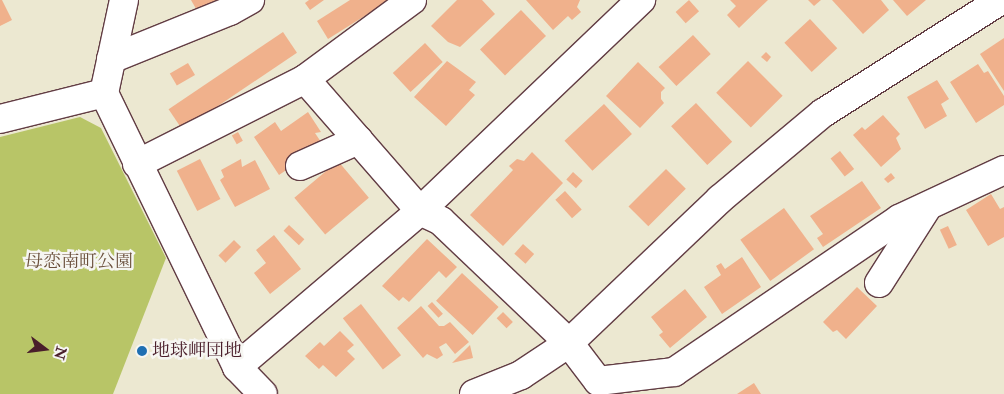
<!DOCTYPE html>
<html>
<head>
<meta charset="utf-8">
<style>
	body { margin:0 }
	#map { position:relative; width:1004px; height:394px; overflow:hidden; background:#ece8d1; font-family:"IM FELL Double Pica","Noto Serif JP",serif }
	div>[style] { position:absolute }
	[style*='--x'] { left:calc(var(--x)*1px); top:calc(var(--y)*1px); width:calc(var(--w)*1px); rotate:calc(var(--a)*1deg) }
	.green>* { inset:0; background:#b8c567 }
	.building>* { inset:0; background:#f0b18c; transform-origin:0 0 }
	.roads { filter:drop-shadow(1px 0 #623d44) drop-shadow(-1px 0 #623d44) drop-shadow(0 1px #623d44) drop-shadow(0 -1px #623d44) }
	.minor>* { height:28px; margin:-14px; padding:0 14px; transform-origin:14px; border-radius:14px; background:#fff }
	.dots>* { width:14px; height:14px; translate:-50% -50%; box-sizing:border-box; border:2px solid #f6f6f2; border-radius:50% }
	span { translate:-50% -50%; white-space:nowrap; text-align:center; line-height:1.15; -webkit-text-stroke:5px #f6f6f2; paint-order:stroke }
	.park-label { font-size:18px; color:#6b513d }
	.poi-label { font-size:18px; color:#4a1f2b }
	.left { translate:0 -50%; text-align:left }
	.north { position:absolute; left:20px; top:324px; width:50px; height:50px; -webkit-text-stroke:4px #f6f6f2; paint-order:stroke; rotate:105deg; font-size:14px; font-weight:700; line-height:20px; text-align:center; color:#4a1f2b }
	.north::after { content:''; display:block; margin:auto; width:18px; height:22px; background:#4a1f2b; clip-path:polygon(50% 0,100% 100%,50% 72%,0 100%) }
</style>
</head>
<body>
<div id="map">
	<div class="green">
		<i style="clip-path:polygon(80px 117px,101px 128px,166px 258px,113px 394px,0 394px,0 137px)"></i>
	</div>
	<div class="building">
		<i style="clip-path:polygon(0 0,2px 0,12px 20px,0 26px)"></i>
		<i style="clip-path:polygon(191px 0,224px 0,199px 14px)"></i>
		<i style="clip-path:polygon(309px 0,324px 0,310px 10px,305px 3px)"></i>
		<i style="clip-path:polygon(350px 0,390px 0,328px 39px,317px 21px)"></i>
		<i style="clip-path:polygon(457px 0,482px 0,495px 14px,460px 47px,448px 42px,431px 26px)"></i>
		<i style="clip-path:polygon(526px 0,580px 0,577px 7px,581px 12px,572px 20px,568px 16px,553px 30px)"></i>
		<i style="left:689px;top:0;width:15px;height:18px;rotate:48deg"></i>
		<i style="clip-path:polygon(730px 0,768px 0,739px 28px,727px 15px,736px 6px)"></i>
		<i style="clip-path:polygon(808px 0,821px 0,814px 6px)"></i>
		<i style="clip-path:polygon(832px 0,881px 0,889px 10px,863px 34px)"></i>
		<i style="clip-path:polygon(893px 0,926px 0,907px 16px)"></i>
		<i style="left:521px;top:10px;width:36px;height:57px;rotate:46deg"></i>
		<i style="left:810px;top:19px;width:40px;height:35px;rotate:47deg"></i>
		<i style="left:283px;top:32px;width:25px;height:138px;rotate:56deg"></i>
		<i style="left:693px;top:35px;width:26px;height:47px;rotate:47deg"></i>
		<i style="clip-path:polygon(1004px 38px,1004px 91px,980px 54px)"></i>
		<i style="left:425px;top:43px;width:26px;height:44px;rotate:47deg"></i>
		<i style="clip-path:polygon(766px 52px,771px 57px,767px 62px,761px 57px)"></i>
		<i style="clip-path:polygon(447px 61px,476px 82px,469px 90px,475px 95px,446px 126px,414px 97px)"></i>
		<i style="left:748px;top:61px;width:49px;height:45px;rotate:45deg"></i>
		<i style="clip-path:polygon(638px 62px,665px 88px,661px 92px,661px 99px,664px 103px,640px 128px,606px 96px)"></i>
		<i style="left:188px;top:63px;width:14px;height:21px;rotate:60deg"></i>
		<i style="clip-path:polygon(978px 64px,984px 73px,988px 71px,1004px 96px,1004px 105px,976px 123px,950px 82px)"></i>
		<i style="clip-path:polygon(937px 80px,949px 99px,941px 104px,947px 116px,925px 129px,907px 97px)"></i>
		<i style="left:696px;top:103px;width:53px;height:34px;rotate:47deg"></i>
		<i style="left:604px;top:104px;width:41px;height:54px;rotate:47deg"></i>
		<i style="clip-path:polygon(308px 112px,321px 132px,315px 133px,323px 145px,279px 175px,254px 137px,275px 122px,281px 131px)"></i>
		<i style="clip-path:polygon(883px 115px,900px 134px,896px 138px,901px 149px,881px 167px,853px 135px,862px 127px,865px 130px)"></i>
		<i style="left:238px;top:132px;width:10px;height:7px;rotate:61deg"></i>
		<i style="left:840px;top:151px;width:23px;height:12px;rotate:52deg"></i>
		<i style="clip-path:polygon(532px 152px,563px 183px,503px 246px,470px 215px,513px 170px,509px 166px,517px 159px,524px 161px)"></i>
		<i style="left:200px;top:159px;width:45px;height:26px;rotate:63deg"></i>
		<i style="clip-path:polygon(241px 159px,242px 167px,255px 160px,270px 189px,235px 207px,220px 180px,224px 177px,221px 170px)"></i>
		<i style="left:338px;top:161px;width:48px;height:57px;rotate:50deg"></i>
		<i style="left:666px;top:169px;width:28px;height:53px;rotate:45deg"></i>
		<i style="left:573px;top:172px;width:13px;height:10px;rotate:42deg"></i>
		<i style="clip-path:polygon(891px 173px,895px 178px,888px 183px,884px 179px)"></i>
		<i style="clip-path:polygon(862px 181px,881px 208px,823px 247px,817px 238px,823px 234px,810px 216px)"></i>
		<i style="left:565px;top:191px;width:25px;height:13px;rotate:48deg"></i>
		<i style="clip-path:polygon(991px 194px,1000px 209px,1004px 207px,1004px 237px,988px 246px,966px 210px)"></i>
		<i style="left:784px;top:208px;width:51px;height:54px;rotate:54deg"></i>
		<i style="left:289px;top:225px;width:21px;height:8px;rotate:43deg"></i>
		<i style="left:948px;top:226px;width:21px;height:9px;rotate:65deg"></i>
		<i style="clip-path:polygon(274px 235px,301px 269px,270px 294px,254px 273px,266px 263px,256px 250px)"></i>
		<i style="clip-path:polygon(427px 239px,457px 267px,446px 278px,439px 271px,409px 302px,403px 297px,399px 301px,382px 286px)"></i>
		<i style="left:234px;top:240px;width:10px;height:22px;rotate:45deg"></i>
		<i style="left:523px;top:244px;width:15px;height:13px;rotate:42deg"></i>
		<i style="clip-path:polygon(742px 257px,761px 287px,722px 314px,704px 287px,721px 275px,716px 266px,721px 263px,725px 269px)"></i>
		<i style="left:462px;top:273px;width:50px;height:38px;rotate:43deg"></i>
		<i style="clip-path:polygon(857px 287px,877px 306px,846px 339px,837px 330px,833px 332px,823px 322px)"></i>
		<i style="clip-path:polygon(685px 289px,707px 317px,670px 348px,659px 335px,663px 332px,651px 317px)"></i>
		<i style="left:432px;top:302px;width:16px;height:6px;rotate:47deg"></i>
		<i style="left:361px;top:304px;width:65px;height:23px;rotate:52deg"></i>
		<i style="clip-path:polygon(421px 306px,439px 326px,444px 326px,450px 322px,469px 342px,455px 354px,446px 343px,439px 347px,443px 355px,437px 359px,427px 354px,423px 358px,397px 328px)"></i>
		<i style="left:503px;top:312px;width:14px;height:9px;rotate:45deg"></i>
		<i style="clip-path:polygon(340px 331px,354px 345px,347px 351px,355px 359px,336px 377px,323px 365px,319px 369px,305px 356px,320px 342px,324px 346px)"></i>
		<i style="clip-path:polygon(470px 345px,473px 358px,452px 363px)"></i>
		<i style="clip-path:polygon(754px 383px,761px 394px,737px 394px)"></i>
	</div>
	<div class="roads">
		<div class="minor">
			<i style="--x:124;--y:0;--w:95;--a:102.1"></i>
			<i style="--x:104;--y:93;--w:305;--a:64.1"></i>
			<i style="--x:237;--y:367;--w:37;--a:46"></i>
			<i style="--x:111;--y:59;--w:128;--a:-22"></i>
			<i style="--x:230;--y:11;--w:23;--a:-29"></i>
			<i style="--x:305;--y:79;--w:175;--a:48.9"></i>
			<i style="--x:420;--y:211;--w:23;--a:25"></i>
			<i style="--x:441;--y:221;--w:177;--a:43.6"></i>
			<i style="--x:569;--y:343;--w:48;--a:52.7"></i>
			<i style="--x:598;--y:381;--w:77;--a:-6.8"></i>
			<i style="--x:674;--y:372;--w:272;--a:-34.2"></i>
			<i style="--x:899;--y:219;--w:116;--a:-25"></i>
			<i style="--x:0;--y:119;--w:107;--a:-14"></i>
			<i style="--x:137;--y:164;--w:188;--a:-26.8"></i>
			<i style="--x:305;--y:79;--w:133;--a:-36.4"></i>
			<i style="--x:300;--y:166;--w:64;--a:-24.1"></i>
			<i style="--x:879;--y:283;--w:91;--a:-57.5"></i>
			<i style="--x:237;--y:367;--w:240;--a:-40.4"></i>
			<i style="--x:420;--y:211;--w:306;--a:-43.7"></i>
			<i style="--x:474;--y:394;--w:51;--a:-22"></i>
			<i style="--x:521;--y:375;--w:58;--a:-33.7"></i>
			<i style="--x:569;--y:343;--w:209;--a:-43.6"></i>
			<i style="--x:720;--y:199;--w:134;--a:-39.9"></i>
			<i style="--x:823;--y:113;--w:211;--a:-32.4"></i>
		</div>
	</div>
	<div class="dots">
		<i style="left:142px;top:351px;background:#1f6fb2"></i>
	</div>
	<div class="park-label">
		<span style="left:79px;top:262px">母恋南町公園</span>
	</div>
	<div class="poi-label">
		<span class="left" style="left:152px;top:351px">地球岬団地</span>
	</div>
	<div class="north">N</div>
</div>
</body>
</html>
